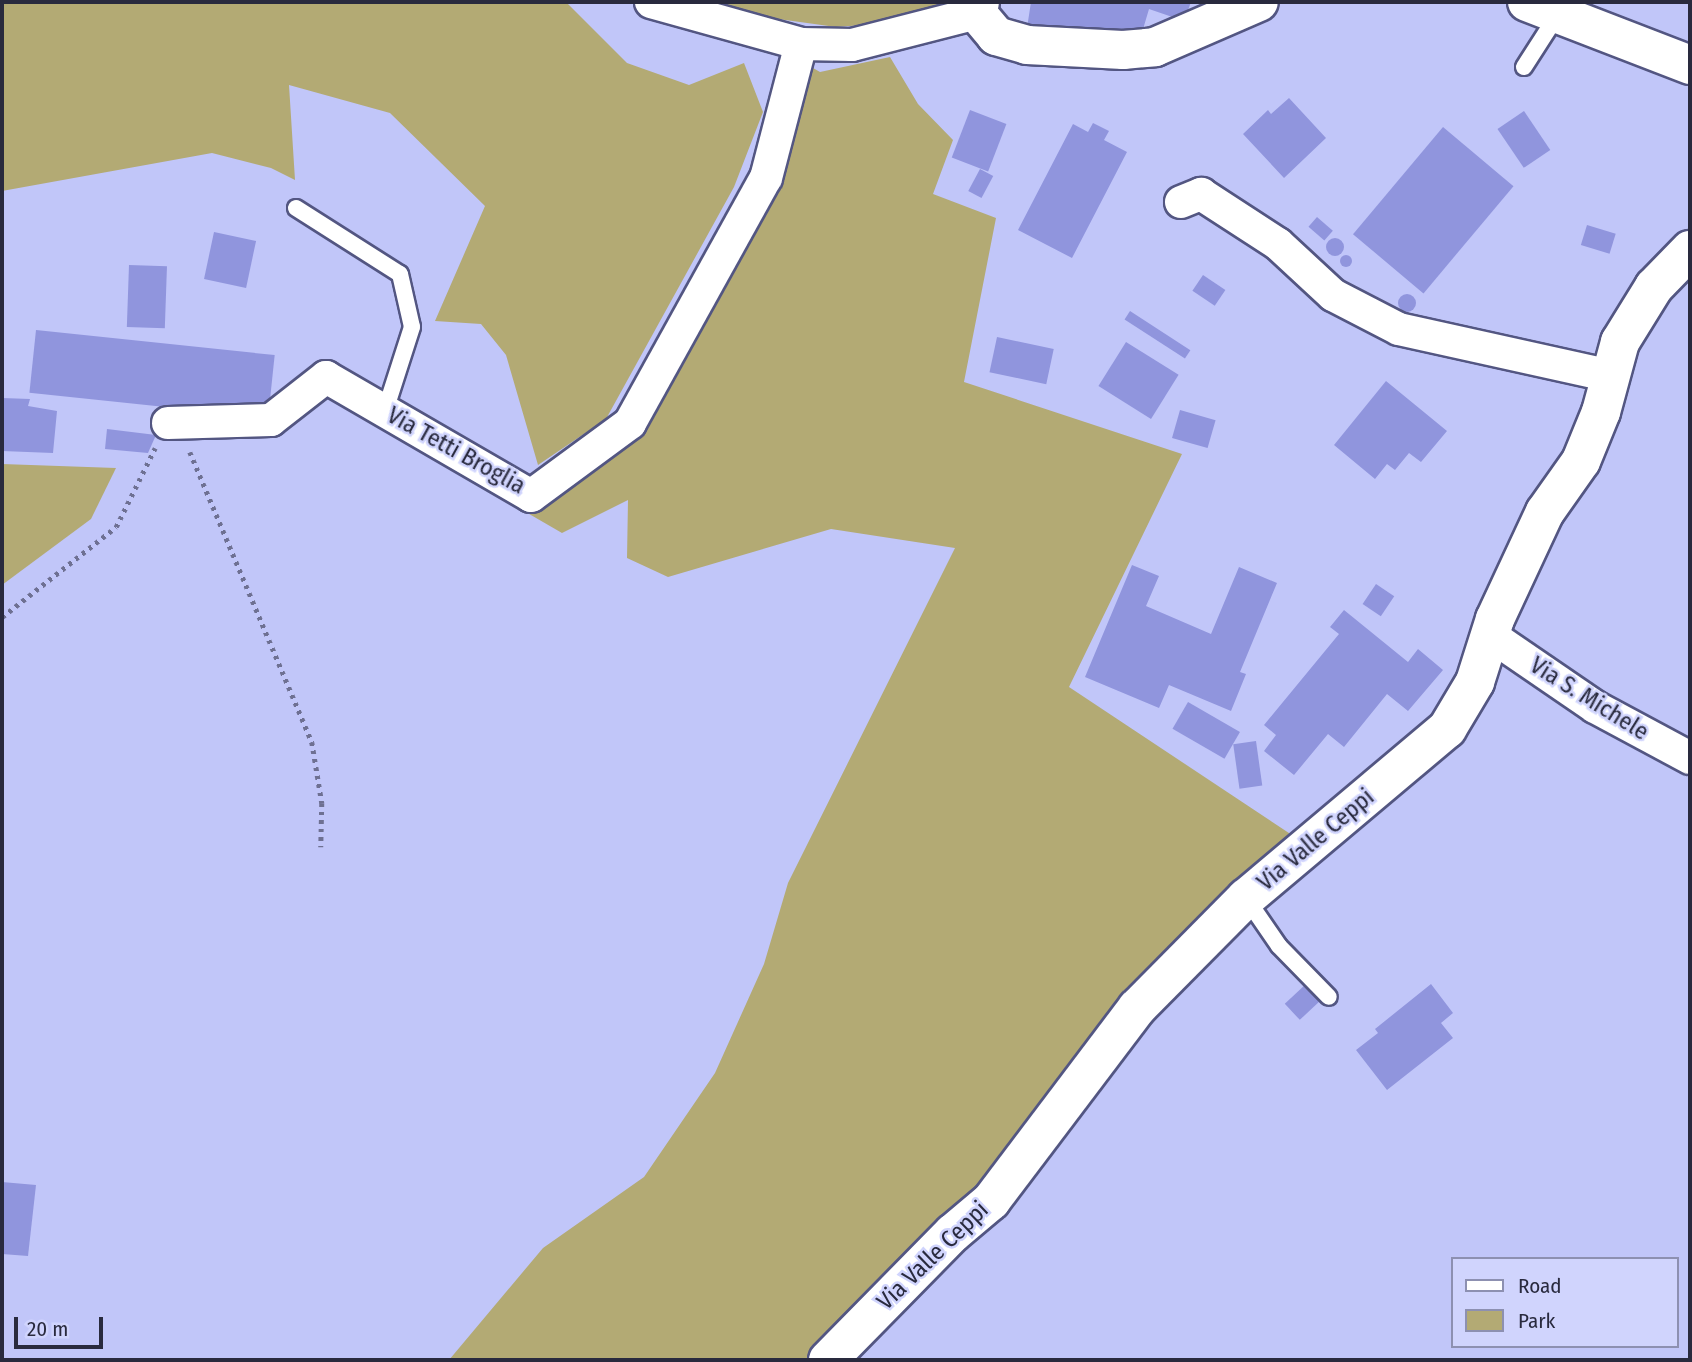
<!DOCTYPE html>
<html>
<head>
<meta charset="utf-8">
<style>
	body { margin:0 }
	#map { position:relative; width:1692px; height:1362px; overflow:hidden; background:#c1c6f9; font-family:"Fira Sans Condensed",sans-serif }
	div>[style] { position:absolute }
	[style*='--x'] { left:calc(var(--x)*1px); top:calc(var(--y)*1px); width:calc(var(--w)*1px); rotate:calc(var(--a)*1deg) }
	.green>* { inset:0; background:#b3aa74 }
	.building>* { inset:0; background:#9095dd; transform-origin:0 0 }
	.round { border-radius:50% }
	.path>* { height:4.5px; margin-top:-2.25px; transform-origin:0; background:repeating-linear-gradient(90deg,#6e7092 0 3.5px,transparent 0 8.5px) }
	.roads { filter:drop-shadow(2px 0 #535682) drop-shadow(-2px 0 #535682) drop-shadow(0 2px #535682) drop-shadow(0 -2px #535682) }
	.service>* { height:16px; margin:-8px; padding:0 8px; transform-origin:8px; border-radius:8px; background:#fff }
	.minor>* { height:32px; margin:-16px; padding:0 16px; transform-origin:16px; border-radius:16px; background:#fff }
	.tertiary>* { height:38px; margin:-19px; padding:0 19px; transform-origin:19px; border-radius:19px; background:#fff }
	span { translate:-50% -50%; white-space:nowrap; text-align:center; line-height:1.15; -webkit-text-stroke:5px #d0d4fd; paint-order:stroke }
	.street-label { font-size:24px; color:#292a3e }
	.frame { position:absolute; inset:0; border:4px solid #292a3e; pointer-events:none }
	.legend { position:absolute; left:1451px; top:1257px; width:228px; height:91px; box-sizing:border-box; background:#d0d4fd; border:2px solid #8d90b1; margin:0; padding:9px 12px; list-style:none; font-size:21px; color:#292a3e }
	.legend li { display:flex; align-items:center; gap:14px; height:35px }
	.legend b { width:35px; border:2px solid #8d90b1 }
	.scale { position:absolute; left:14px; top:1317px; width:89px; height:32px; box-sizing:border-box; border:4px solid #292a3e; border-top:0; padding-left:9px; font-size:21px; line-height:24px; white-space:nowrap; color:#292a3e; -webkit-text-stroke:5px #d0d4fd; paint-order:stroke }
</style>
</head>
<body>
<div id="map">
	<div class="green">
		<i style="clip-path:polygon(2px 2px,566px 2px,627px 63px,689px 85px,744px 63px,763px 112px,734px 187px,606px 419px,538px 465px,506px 355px,481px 324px,435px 321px,485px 206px,390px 113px,289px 85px,295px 180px,271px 168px,212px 153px,2px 191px)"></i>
		<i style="clip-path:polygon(706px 2px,957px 2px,892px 23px,836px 27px,756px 16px)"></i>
		<i style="clip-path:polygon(890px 57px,918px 104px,953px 140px,933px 194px,996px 218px,964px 382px,1182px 454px,1069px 687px,1298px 839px,982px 1189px,807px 1360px,449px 1360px,543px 1248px,644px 1177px,715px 1073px,764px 964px,788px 883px,955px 548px,831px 529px,668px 577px,627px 558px,628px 500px,562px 533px,524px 511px,639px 427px,806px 64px,820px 72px)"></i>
		<i style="clip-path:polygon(2px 464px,116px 468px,91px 519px,2px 585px)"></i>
	</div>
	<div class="building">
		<i style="clip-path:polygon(1031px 2px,1097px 4px,1191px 2px,1184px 21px,1149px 9px,1141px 36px,1027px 28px)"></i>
		<i style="clip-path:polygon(1289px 98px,1326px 138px,1284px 178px,1243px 134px,1268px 110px,1271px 114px)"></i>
		<i style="left:970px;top:110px;width:39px;height:51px;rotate:21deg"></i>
		<i style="left:1524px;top:111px;width:47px;height:32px;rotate:56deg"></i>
		<i style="clip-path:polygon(1093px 123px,1109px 131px,1104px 140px,1127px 152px,1072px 258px,1018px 230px,1073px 124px,1088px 132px)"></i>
		<i style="left:1443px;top:127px;width:92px;height:140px;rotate:40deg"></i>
		<i style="left:980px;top:169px;width:15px;height:25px;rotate:28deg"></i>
		<i style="left:1317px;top:217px;width:21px;height:13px;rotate:41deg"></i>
		<i style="left:1587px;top:225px;width:30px;height:21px;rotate:17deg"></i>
		<i style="left:214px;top:232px;width:43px;height:48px;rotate:12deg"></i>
		<i class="round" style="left:1326px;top:238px;width:18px;height:18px"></i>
		<i class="round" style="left:1340px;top:255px;width:12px;height:12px"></i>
		<i style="left:129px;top:265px;width:38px;height:62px;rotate:2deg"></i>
		<i style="left:1203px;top:275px;width:27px;height:19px;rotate:34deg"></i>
		<i class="round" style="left:1398px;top:294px;width:18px;height:18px"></i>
		<i style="left:1130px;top:311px;width:72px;height:10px;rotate:33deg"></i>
		<i style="left:36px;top:330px;width:240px;height:63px;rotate:6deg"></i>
		<i style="left:997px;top:337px;width:58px;height:36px;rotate:12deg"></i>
		<i style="left:1126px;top:342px;width:62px;height:52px;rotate:32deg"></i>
		<i style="clip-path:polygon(1386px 381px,1447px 431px,1421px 462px,1409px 453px,1395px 470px,1387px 464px,1375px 479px,1334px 445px)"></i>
		<i style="clip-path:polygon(2px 398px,30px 399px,28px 406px,57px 411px,53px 453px,2px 451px)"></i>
		<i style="left:1180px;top:410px;width:37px;height:29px;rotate:16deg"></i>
		<i style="clip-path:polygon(107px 429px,156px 435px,148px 453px,105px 449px)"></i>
		<i style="clip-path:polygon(1132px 565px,1159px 576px,1146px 606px,1211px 634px,1239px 567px,1277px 583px,1240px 672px,1246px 674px,1231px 711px,1169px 685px,1159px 708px,1085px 677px)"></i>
		<i style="left:1376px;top:584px;width:22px;height:24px;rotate:34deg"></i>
		<i style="clip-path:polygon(1344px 610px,1408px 662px,1418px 649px,1443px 670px,1408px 711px,1387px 694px,1344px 747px,1328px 734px,1294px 775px,1264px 751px,1276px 735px,1264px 725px,1339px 634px,1330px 627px)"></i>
		<i style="left:1188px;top:702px;width:60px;height:31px;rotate:30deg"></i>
		<i style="left:1256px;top:741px;width:45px;height:23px;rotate:82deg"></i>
		<i style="left:1306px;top:984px;width:22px;height:29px;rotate:47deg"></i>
		<i style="clip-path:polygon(1431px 984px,1453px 1013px,1441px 1023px,1453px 1038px,1387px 1090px,1356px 1050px,1378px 1033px,1375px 1029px)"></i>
		<i style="clip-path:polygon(2px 1182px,36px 1185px,28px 1256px,2px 1254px)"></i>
	</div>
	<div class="path">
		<i style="--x:190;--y:452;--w:315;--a:67.2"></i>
		<i style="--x:312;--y:742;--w:62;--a:80.7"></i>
		<i style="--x:322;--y:803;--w:44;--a:91.3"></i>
		<i style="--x:2;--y:617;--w:145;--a:-38.3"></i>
		<i style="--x:116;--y:527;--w:88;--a:-63.7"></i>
	</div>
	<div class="roads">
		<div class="service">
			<i style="--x:1524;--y:67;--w:63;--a:-57.3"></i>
			<i style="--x:296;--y:208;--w:123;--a:32.4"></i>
			<i style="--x:400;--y:274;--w:54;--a:77.2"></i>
			<i style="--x:412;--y:327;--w:88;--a:107.8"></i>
			<i style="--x:1246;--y:898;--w:58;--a:55.5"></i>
			<i style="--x:1279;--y:946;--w:71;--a:45.6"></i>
		</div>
		<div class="minor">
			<i style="--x:651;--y:2;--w:156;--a:15.6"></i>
			<i style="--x:801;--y:44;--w:51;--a:1.1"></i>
			<i style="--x:852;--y:45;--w:129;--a:-14.4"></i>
			<i style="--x:1181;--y:202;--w:22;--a:-22"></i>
			<i style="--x:1201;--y:194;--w:92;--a:33"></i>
			<i style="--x:1278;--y:244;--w:75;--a:42.8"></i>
			<i style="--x:1333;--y:295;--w:74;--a:27.3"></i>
			<i style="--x:1399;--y:329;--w:217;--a:12.5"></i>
			<i style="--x:168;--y:423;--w:103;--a:-1.7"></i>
			<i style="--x:271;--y:420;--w:70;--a:-38"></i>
			<i style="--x:326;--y:377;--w:237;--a:30.1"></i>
			<i style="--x:531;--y:496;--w:123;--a:-36.4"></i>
			<i style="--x:630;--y:423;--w:280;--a:-61"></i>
			<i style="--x:766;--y:178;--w:138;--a:-75.4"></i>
			<i style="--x:1490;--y:635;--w:127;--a:34.4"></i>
			<i style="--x:1595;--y:707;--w:108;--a:28.2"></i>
		</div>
		<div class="tertiary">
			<i style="--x:980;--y:2;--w:11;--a:105"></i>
			<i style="--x:977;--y:13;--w:30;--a:50"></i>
			<i style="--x:996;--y:36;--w:32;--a:16"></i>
			<i style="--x:1027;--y:45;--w:96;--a:3"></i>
			<i style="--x:1123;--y:50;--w:32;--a:-5"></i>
			<i style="--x:1155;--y:47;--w:113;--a:-23.4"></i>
			<i style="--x:1527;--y:2;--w:175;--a:21.1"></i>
			<i style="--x:828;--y:1360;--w:178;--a:-45.5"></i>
			<i style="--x:953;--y:1233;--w:50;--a:-40.1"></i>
			<i style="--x:991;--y:1201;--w:242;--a:-52.9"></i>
			<i style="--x:1137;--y:1008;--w:155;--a:-45.3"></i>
			<i style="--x:1246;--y:898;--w:263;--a:-40.1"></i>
			<i style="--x:1447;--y:729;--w:55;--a:-59.2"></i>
			<i style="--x:1475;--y:682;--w:66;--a:-72.4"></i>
			<i style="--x:1495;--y:619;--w:118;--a:-65"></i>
			<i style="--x:1545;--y:512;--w:62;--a:-54.8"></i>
			<i style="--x:1581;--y:461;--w:53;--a:-67.8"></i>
			<i style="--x:1601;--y:412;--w:73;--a:-74.8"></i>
			<i style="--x:1620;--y:342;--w:65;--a:-58.3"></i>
			<i style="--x:1654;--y:287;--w:52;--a:-45.8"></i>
		</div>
	</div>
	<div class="street-label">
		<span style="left:456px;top:451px;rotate:29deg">Via Tetti Broglia</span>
		<span style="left:1589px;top:699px;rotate:32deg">Via S. Michele</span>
		<span style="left:1316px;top:840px;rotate:-40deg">Via Valle Ceppi</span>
		<span style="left:933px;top:1256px;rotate:-44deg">Via Valle Ceppi</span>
	</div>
	<div class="frame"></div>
	<ul class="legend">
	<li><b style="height:9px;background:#fff"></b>Road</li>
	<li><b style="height:19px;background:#b3aa74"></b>Park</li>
	</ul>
	<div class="scale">20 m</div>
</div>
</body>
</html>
